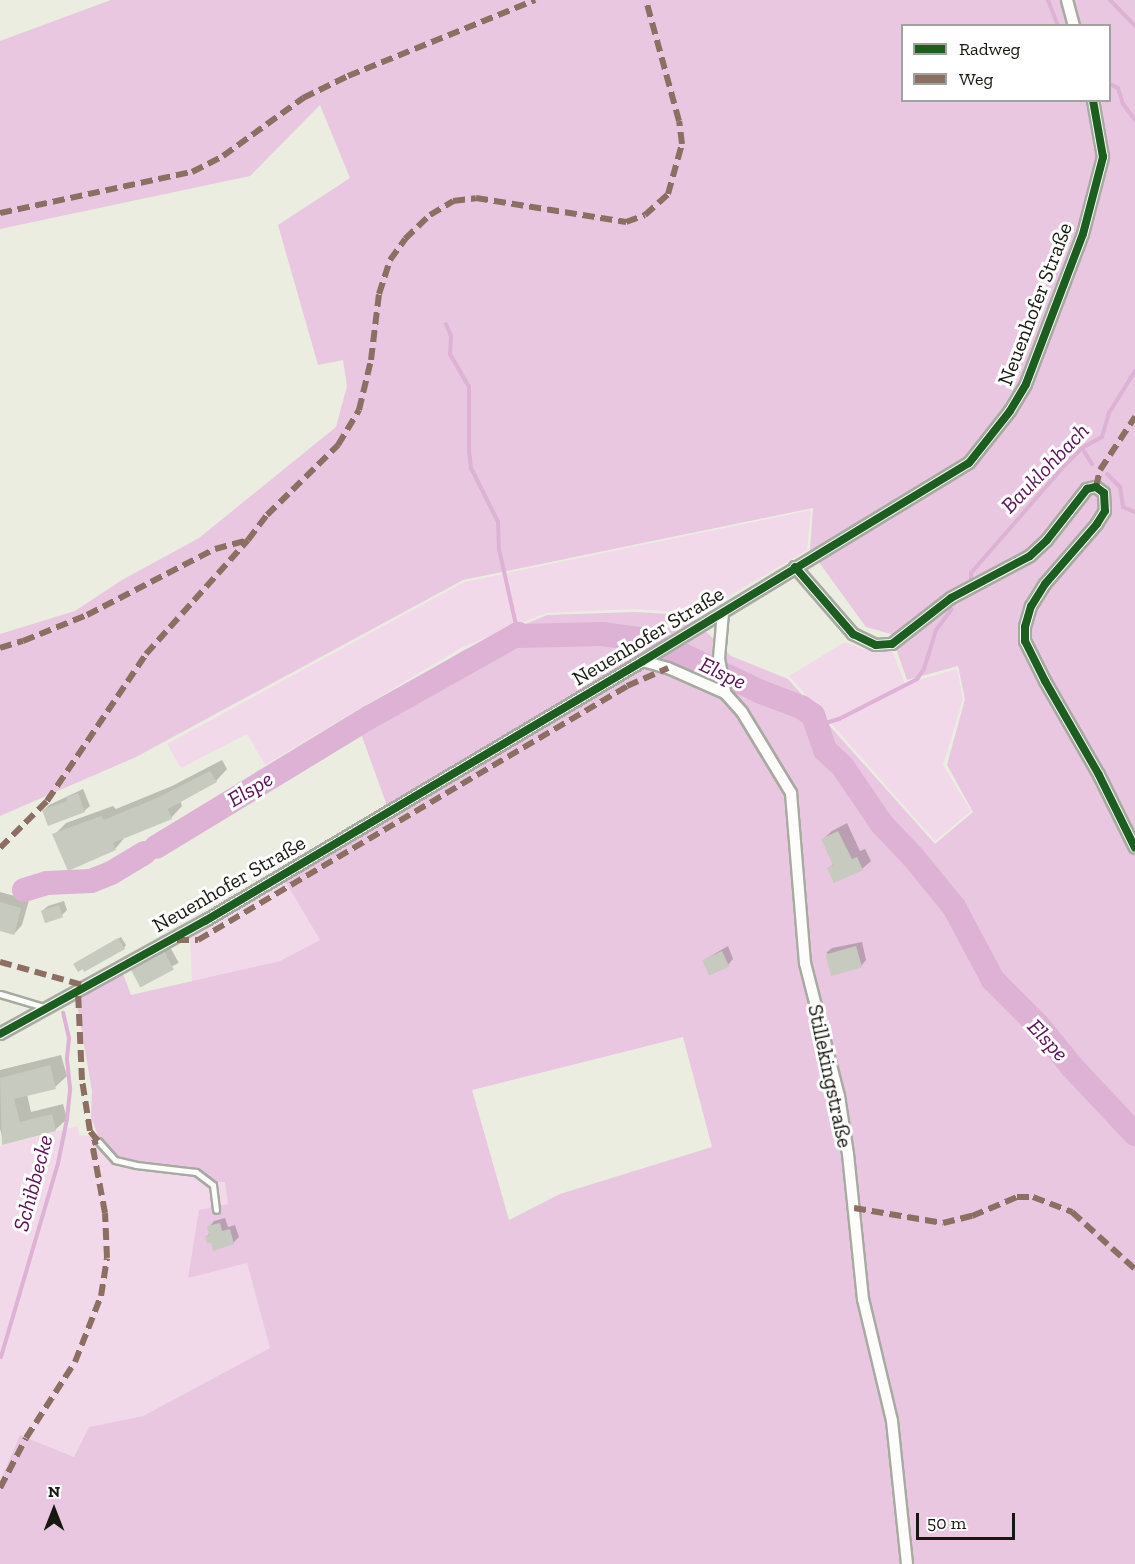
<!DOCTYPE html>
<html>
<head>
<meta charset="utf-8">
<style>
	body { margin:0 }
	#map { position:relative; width:1135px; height:1564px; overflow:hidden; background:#eaede0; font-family:"Zilla Slab",serif }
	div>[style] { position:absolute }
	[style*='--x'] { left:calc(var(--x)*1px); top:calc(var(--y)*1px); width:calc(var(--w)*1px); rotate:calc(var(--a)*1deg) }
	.green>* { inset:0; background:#f1d9e9 }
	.forest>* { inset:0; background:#e9c7e0 }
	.shadow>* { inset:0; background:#0003; transform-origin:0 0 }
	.stream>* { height:4px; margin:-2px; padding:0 2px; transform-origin:2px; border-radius:2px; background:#ddb2d5 }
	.river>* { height:24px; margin:-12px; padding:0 12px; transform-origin:12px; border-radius:12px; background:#ddb2d5 }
	.building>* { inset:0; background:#c7cabf; transform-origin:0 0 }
	.roads { filter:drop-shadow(2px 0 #a7aaa0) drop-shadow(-2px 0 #a7aaa0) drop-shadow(0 2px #a7aaa0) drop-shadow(0 -2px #a7aaa0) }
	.service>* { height:5px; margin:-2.5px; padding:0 2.5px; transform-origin:2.5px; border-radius:2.5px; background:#fcfcfa }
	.minor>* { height:10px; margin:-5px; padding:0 5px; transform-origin:5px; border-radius:5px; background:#fcfcfa }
	.quiet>* { height:6px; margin-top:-3px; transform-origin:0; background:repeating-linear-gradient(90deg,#8d6e63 0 12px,transparent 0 18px) }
	.cycleway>* { height:8px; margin:-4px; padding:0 4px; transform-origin:4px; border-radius:4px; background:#1b5e20 }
	span { translate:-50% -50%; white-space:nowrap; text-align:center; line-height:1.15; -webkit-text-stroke:6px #fff; paint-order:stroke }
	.street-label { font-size:21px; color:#171910 }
	.water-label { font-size:22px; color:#5a0f56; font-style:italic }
	.legend { position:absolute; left:901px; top:24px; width:210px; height:78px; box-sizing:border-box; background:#fff; border:2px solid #a2a39f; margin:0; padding:8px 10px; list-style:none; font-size:18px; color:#171910 }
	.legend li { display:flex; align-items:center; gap:12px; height:30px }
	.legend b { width:30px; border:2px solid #a2a39f }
	.north { position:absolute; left:24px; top:1480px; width:60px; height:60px; -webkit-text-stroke:4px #fff; paint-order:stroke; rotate:0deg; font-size:16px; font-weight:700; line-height:24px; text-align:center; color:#171910 }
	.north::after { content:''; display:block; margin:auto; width:21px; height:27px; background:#171910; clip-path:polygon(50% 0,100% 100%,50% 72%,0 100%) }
	.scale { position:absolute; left:916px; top:1513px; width:99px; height:27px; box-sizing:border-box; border:3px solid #171910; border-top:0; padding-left:8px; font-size:18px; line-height:21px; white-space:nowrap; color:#171910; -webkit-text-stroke:4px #fff; paint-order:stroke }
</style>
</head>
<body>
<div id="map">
	<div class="green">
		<i style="clip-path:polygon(811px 510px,807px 550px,696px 616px,689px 613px,635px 609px,546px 613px,461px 648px,265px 765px,247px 734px,181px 768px,167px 744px,464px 582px)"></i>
		<i style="clip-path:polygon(845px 642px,863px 649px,892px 650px,905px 684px,957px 669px,963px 699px,943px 765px,971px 811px,935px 841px,789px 676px)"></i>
		<i style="clip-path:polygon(285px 881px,320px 940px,280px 961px,192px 982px,190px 937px)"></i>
		<i style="clip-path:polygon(78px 1126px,79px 1135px,90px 1136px,112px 1162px,135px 1168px,193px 1174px,205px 1183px,225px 1182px,509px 1221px,143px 1416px,89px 1427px,74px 1457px,20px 1435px,0 1481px,0 1146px)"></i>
	</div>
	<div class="forest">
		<i style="clip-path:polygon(evenodd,111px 0,1135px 0,1135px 1564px,0 1564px,0 1481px,20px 1435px,74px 1457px,89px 1427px,143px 1416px,270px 1348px,247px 1263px,188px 1278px,199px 1210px,228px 1204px,225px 1182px,205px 1183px,193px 1174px,135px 1168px,112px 1162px,90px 1136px,98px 1136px,91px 1117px,92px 1091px,76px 999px,123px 974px,131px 995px,280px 961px,320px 940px,285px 881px,391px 817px,355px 717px,464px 650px,547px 615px,635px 612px,689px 615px,731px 656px,788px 679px,935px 844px,973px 812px,947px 765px,965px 699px,958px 666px,907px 680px,891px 634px,866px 627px,810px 550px,813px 508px,463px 580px,136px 757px,0 816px,0 634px,75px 611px,122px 580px,199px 538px,336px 427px,347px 386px,343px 360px,318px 365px,278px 225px,350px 178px,320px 105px,250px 176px,0 229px,0 41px,111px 0,902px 26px,1110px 26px,1110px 100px,902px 100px,902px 26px,111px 0,683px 1037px,712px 1147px,560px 1194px,509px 1220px,472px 1090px,683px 1037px)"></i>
	</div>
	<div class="shadow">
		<i style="clip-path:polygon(222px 760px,227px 769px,216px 781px,180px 800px,182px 806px,171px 818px,126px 836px,115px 849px,54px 835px,66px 823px,113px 806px,116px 809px,172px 786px)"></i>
		<i style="clip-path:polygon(83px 789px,90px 806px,84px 811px,44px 810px,49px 805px)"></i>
		<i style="clip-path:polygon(847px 823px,860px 851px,865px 849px,871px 861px,862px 869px,829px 868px,834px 863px,823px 839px,832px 831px)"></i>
		<i style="clip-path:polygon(0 892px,29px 900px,22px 925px,14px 934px,0 930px)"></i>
		<i style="clip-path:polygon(64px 901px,67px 910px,62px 915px,42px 911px,48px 906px)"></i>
		<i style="clip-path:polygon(121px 937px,126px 945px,124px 948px,77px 962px)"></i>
		<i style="clip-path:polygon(862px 942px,866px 960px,861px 966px,826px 953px,832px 948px)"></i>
		<i style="clip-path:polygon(728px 946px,733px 959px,728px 965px,704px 960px)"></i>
		<i style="left:170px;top:947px;width:18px;height:44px;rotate:61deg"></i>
		<i style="clip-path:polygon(61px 1055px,67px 1076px,55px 1087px,27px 1094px,31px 1112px,63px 1104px,67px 1119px,55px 1130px,4px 1143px,0 1129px,0 1070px)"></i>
		<i style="clip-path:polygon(225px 1218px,228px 1227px,235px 1225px,239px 1237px,233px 1243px,213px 1241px,207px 1236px,210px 1233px,209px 1227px,214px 1221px)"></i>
	</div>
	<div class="stream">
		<i style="--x:1048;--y:0;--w:28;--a:69"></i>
		<i style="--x:1110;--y:0;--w:36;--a:46"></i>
		<i style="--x:1110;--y:84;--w:9;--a:27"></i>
		<i style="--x:1118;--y:88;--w:17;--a:73"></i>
		<i style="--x:1123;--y:104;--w:20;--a:53"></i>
		<i style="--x:446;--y:324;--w:13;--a:67"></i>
		<i style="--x:451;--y:336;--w:18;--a:93"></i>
		<i style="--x:450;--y:354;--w:38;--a:60"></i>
		<i style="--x:469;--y:387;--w:64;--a:90"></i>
		<i style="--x:469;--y:451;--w:17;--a:83"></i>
		<i style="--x:471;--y:468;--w:60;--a:63.4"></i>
		<i style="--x:498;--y:522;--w:27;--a:88"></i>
		<i style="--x:499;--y:549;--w:87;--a:77.4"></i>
		<i style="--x:1082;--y:448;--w:19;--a:58"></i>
		<i style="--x:1107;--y:474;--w:18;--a:45"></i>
		<i style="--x:1120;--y:487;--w:20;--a:81"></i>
		<i style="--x:1123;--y:507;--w:13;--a:23"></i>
		<i style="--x:971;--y:582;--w:9;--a:-90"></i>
		<i style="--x:971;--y:573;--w:140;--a:-49"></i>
		<i style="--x:1063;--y:467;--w:27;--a:-45"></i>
		<i style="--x:1082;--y:448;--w:23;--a:-29"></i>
		<i style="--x:1102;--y:437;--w:25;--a:-74"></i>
		<i style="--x:1109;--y:413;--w:49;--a:-58.2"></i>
		<i style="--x:816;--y:726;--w:24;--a:-17"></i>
		<i style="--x:839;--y:719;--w:88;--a:-27.1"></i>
		<i style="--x:917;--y:679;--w:12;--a:-55"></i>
		<i style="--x:924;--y:669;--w:41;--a:-72.9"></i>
		<i style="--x:936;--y:630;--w:26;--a:-53"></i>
		<i style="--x:1;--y:1357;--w:202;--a:-73.6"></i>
		<i style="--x:58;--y:1163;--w:45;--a:-78.4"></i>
		<i style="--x:67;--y:1119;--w:31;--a:-84"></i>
		<i style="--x:70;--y:1088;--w:30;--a:-96"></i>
		<i style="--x:67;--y:1058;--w:20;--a:-84"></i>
		<i style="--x:69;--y:1038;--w:26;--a:-103"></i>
	</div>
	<div class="river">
		<i style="--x:156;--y:847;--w:250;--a:-31.3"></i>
		<i style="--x:370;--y:717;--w:170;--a:-29.3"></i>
		<i style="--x:518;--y:634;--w:2;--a:90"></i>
		<i style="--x:518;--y:636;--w:84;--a:-1.4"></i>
		<i style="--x:602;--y:634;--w:52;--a:7.7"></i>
		<i style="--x:654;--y:641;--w:119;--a:25.5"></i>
		<i style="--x:761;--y:692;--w:43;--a:20.6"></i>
		<i style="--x:801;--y:707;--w:14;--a:34"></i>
		<i style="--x:813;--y:715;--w:37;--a:71"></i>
		<i style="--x:825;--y:750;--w:25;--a:43"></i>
		<i style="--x:843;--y:767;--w:68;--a:55.8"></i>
		<i style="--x:881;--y:823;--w:48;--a:46.7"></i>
		<i style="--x:914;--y:858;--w:63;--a:50.8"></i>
		<i style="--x:954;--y:907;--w:83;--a:61.9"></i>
		<i style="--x:993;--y:980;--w:64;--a:45"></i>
		<i style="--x:1038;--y:1025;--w:55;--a:50.9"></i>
		<i style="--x:1073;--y:1068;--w:91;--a:46.8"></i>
		<i style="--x:24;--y:890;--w:24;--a:-17"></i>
		<i style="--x:47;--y:883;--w:44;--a:-2.6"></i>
		<i style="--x:91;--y:881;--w:22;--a:-22"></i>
		<i style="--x:111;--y:873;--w:39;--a:-31"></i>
	</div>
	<div class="building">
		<i style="clip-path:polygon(210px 771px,217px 782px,168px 809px,172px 819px,113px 843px,116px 850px,68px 871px,52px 834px,101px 816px,104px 820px,159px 797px)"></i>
		<i style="clip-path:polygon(78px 793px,85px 812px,48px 826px,42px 810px,67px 801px,66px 797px)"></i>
		<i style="clip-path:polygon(838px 831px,852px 859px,857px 857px,863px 870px,834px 883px,827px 868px,833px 865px,821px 839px)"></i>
		<i style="clip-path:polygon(0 902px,21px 908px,14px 935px,0 931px)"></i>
		<i style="left:59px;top:905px;width:13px;height:19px;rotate:72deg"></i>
		<i style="clip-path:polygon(118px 938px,125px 949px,84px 972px,83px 969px,78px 972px,73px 964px)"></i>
		<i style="left:856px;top:946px;width:22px;height:32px;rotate:74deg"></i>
		<i style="left:164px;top:951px;width:21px;height:38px;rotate:62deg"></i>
		<i style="left:722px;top:951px;width:17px;height:22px;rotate:65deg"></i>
		<i style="clip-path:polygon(50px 1065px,56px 1089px,14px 1099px,20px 1122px,52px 1114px,56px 1131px,2px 1145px,0 1078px)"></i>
		<i style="clip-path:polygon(220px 1223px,222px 1231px,230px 1229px,234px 1244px,213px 1251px,211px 1242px,207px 1244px,205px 1236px,209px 1235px,207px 1226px)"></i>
	</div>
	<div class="roads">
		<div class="service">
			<i style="--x:0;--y:994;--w:46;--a:16.5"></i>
			<i style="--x:98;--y:1141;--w:25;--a:48"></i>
			<i style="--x:115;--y:1160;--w:22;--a:13"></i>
			<i style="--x:136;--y:1165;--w:60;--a:6.7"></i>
			<i style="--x:196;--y:1172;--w:21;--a:37"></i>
			<i style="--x:213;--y:1185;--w:25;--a:83"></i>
		</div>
		<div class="minor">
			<i style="--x:1067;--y:0;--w:27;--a:75"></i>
			<i style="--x:795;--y:567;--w:89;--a:49.1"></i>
			<i style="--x:853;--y:634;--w:25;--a:26"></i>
			<i style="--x:876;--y:645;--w:16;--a:-4"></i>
			<i style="--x:892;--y:644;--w:75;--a:-37.9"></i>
			<i style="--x:951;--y:598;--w:89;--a:-28"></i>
			<i style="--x:1030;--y:556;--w:23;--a:-43"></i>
			<i style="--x:1047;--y:540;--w:65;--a:-51.9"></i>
			<i style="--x:1087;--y:489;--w:9;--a:-13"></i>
			<i style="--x:1096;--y:487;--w:10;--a:37"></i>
			<i style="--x:1104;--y:493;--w:18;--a:87"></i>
			<i style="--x:1105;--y:511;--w:15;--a:122"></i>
			<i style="--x:1097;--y:524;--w:79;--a:130.9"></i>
			<i style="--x:1045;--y:584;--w:26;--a:122"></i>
			<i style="--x:1031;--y:606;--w:22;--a:106"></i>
			<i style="--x:1025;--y:627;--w:14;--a:90"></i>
			<i style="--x:1025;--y:641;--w:45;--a:63.4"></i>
			<i style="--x:1045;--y:681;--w:108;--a:60.1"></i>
			<i style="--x:1099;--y:775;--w:81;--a:63.7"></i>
			<i style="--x:723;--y:613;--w:45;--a:95.1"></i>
			<i style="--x:719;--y:658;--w:36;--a:80"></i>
			<i style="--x:643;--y:661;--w:26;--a:16"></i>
			<i style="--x:668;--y:668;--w:62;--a:23.7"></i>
			<i style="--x:725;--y:693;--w:25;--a:48"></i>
			<i style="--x:742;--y:712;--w:95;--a:58.8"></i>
			<i style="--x:791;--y:793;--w:171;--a:85.3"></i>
			<i style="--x:805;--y:963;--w:137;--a:75.7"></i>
			<i style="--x:839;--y:1096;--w:59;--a:81.2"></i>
			<i style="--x:848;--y:1154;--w:146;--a:84.1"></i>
			<i style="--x:863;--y:1299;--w:125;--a:76.6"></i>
			<i style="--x:892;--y:1421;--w:144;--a:84"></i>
			<i style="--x:0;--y:1034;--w:234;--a:-28.9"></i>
			<i style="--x:205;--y:921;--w:509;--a:-30.69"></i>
			<i style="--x:643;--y:661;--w:381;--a:-31.3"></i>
			<i style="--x:969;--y:463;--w:66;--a:-51.7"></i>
			<i style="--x:1010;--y:411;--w:31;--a:-59"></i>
			<i style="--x:1026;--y:384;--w:160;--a:-69.2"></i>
			<i style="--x:1083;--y:234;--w:80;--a:-75.4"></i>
			<i style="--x:1103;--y:157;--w:58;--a:-100"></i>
		</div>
	</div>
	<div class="quiet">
		<i style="--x:0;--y:213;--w:196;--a:-12.1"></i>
		<i style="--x:192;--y:172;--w:35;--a:-27"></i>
		<i style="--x:223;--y:156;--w:99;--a:-35.9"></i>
		<i style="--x:303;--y:98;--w:50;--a:-26.1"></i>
		<i style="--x:348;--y:76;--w:202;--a:-22.1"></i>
		<i style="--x:1096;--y:487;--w:17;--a:-77"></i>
		<i style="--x:1100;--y:470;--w:64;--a:-56.6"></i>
		<i style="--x:0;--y:648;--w:24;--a:-17"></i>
		<i style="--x:23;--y:641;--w:69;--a:-22.1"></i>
		<i style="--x:87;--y:615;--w:144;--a:-27.3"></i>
		<i style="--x:215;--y:549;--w:34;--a:-15"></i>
		<i style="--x:0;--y:848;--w:66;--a:-45"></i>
		<i style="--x:47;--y:801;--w:177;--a:-56"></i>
		<i style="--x:146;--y:654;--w:153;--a:-48.2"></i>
		<i style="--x:248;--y:540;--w:31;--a:-53"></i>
		<i style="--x:267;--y:515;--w:100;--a:-44.6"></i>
		<i style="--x:338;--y:445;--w:41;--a:-59"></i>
		<i style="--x:359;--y:410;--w:51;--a:-76.5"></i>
		<i style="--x:371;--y:360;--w:66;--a:-83.1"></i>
		<i style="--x:379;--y:294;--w:36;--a:-72"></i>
		<i style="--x:390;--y:260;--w:26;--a:-54"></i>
		<i style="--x:405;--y:239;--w:35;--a:-44"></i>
		<i style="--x:430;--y:215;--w:27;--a:-31"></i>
		<i style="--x:453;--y:201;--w:23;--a:-7"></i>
		<i style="--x:476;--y:198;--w:152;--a:9.1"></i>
		<i style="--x:626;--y:222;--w:20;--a:-20"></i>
		<i style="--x:645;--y:215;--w:31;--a:-42"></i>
		<i style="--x:668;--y:194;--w:52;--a:-74.4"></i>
		<i style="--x:682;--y:144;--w:23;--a:-97"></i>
		<i style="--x:679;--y:121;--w:125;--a:-105.3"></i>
		<i style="--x:177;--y:940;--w:21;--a:0"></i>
		<i style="--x:198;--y:940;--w:499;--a:-30.6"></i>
		<i style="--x:627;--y:686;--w:45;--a:-23.7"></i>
		<i style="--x:0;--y:962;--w:89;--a:15.6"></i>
		<i style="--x:854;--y:1208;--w:90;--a:9.6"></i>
		<i style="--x:943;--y:1223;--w:30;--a:-14"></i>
		<i style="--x:972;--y:1216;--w:49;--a:-22.9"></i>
		<i style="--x:1017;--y:1197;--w:16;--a:0"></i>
		<i style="--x:1033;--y:1197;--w:42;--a:21"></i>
		<i style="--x:1072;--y:1212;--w:85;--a:42.1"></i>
		<i style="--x:0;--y:1488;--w:56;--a:-62.5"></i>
		<i style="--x:26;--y:1438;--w:90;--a:-57.2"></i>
		<i style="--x:75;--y:1362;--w:71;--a:-68.5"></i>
		<i style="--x:101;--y:1296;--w:38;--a:-81"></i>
		<i style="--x:107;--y:1258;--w:45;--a:-92.5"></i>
		<i style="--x:105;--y:1213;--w:71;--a:-100.5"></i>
		<i style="--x:92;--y:1143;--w:6;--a:-18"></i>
		<i style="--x:98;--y:1141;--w:13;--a:-129"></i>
		<i style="--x:90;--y:1131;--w:52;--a:-98.9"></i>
		<i style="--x:82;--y:1080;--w:89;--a:-92.6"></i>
	</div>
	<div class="cycleway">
		<i style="--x:795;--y:567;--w:89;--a:49.1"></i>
		<i style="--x:853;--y:634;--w:25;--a:26"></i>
		<i style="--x:876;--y:645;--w:16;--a:-4"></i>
		<i style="--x:892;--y:644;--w:75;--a:-37.9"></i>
		<i style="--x:951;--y:598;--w:89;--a:-28"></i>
		<i style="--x:1030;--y:556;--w:23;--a:-43"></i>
		<i style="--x:1047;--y:540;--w:65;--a:-51.9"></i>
		<i style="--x:1087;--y:489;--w:9;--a:-13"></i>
		<i style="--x:1096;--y:487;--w:10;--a:37"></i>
		<i style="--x:1104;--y:493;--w:18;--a:87"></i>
		<i style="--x:1105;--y:511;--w:15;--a:122"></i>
		<i style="--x:1097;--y:524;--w:79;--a:130.9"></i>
		<i style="--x:1045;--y:584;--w:26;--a:122"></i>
		<i style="--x:1031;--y:606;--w:22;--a:106"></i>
		<i style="--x:1025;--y:627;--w:14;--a:90"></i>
		<i style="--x:1025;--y:641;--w:45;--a:63.4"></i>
		<i style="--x:1045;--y:681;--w:108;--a:60.1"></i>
		<i style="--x:1099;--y:775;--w:81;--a:63.7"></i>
		<i style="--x:0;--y:1034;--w:234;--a:-28.9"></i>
		<i style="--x:205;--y:921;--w:509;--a:-30.69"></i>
		<i style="--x:643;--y:661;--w:381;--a:-31.3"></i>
		<i style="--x:969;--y:463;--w:66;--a:-51.7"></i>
		<i style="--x:1010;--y:411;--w:31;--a:-59"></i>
		<i style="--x:1026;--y:384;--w:160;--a:-69.2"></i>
		<i style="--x:1083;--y:234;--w:80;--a:-75.4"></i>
		<i style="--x:1103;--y:157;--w:58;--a:-100"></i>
	</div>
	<div class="street-label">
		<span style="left:1035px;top:304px;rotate:-69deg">Neuenhofer Straße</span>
		<span style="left:648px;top:636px;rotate:-31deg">Neuenhofer Straße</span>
		<span style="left:229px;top:884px;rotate:-30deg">Neuenhofer Straße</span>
		<span style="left:830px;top:1076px;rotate:78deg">Stillekingstraße</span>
	</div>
	<div class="water-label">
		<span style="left:1045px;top:468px;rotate:-46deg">Bauklohbach</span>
		<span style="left:723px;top:673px;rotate:25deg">Elspe</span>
		<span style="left:250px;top:789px;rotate:-31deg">Elspe</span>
		<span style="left:1048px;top:1040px;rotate:47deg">Elspe</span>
		<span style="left:33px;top:1183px;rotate:-75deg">Schibbecke</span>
	</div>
	<ul class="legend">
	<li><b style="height:8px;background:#1b5e20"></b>Radweg</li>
	<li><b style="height:8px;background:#8d6e63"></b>Weg</li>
	</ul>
	<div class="north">N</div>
	<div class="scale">50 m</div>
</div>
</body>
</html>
